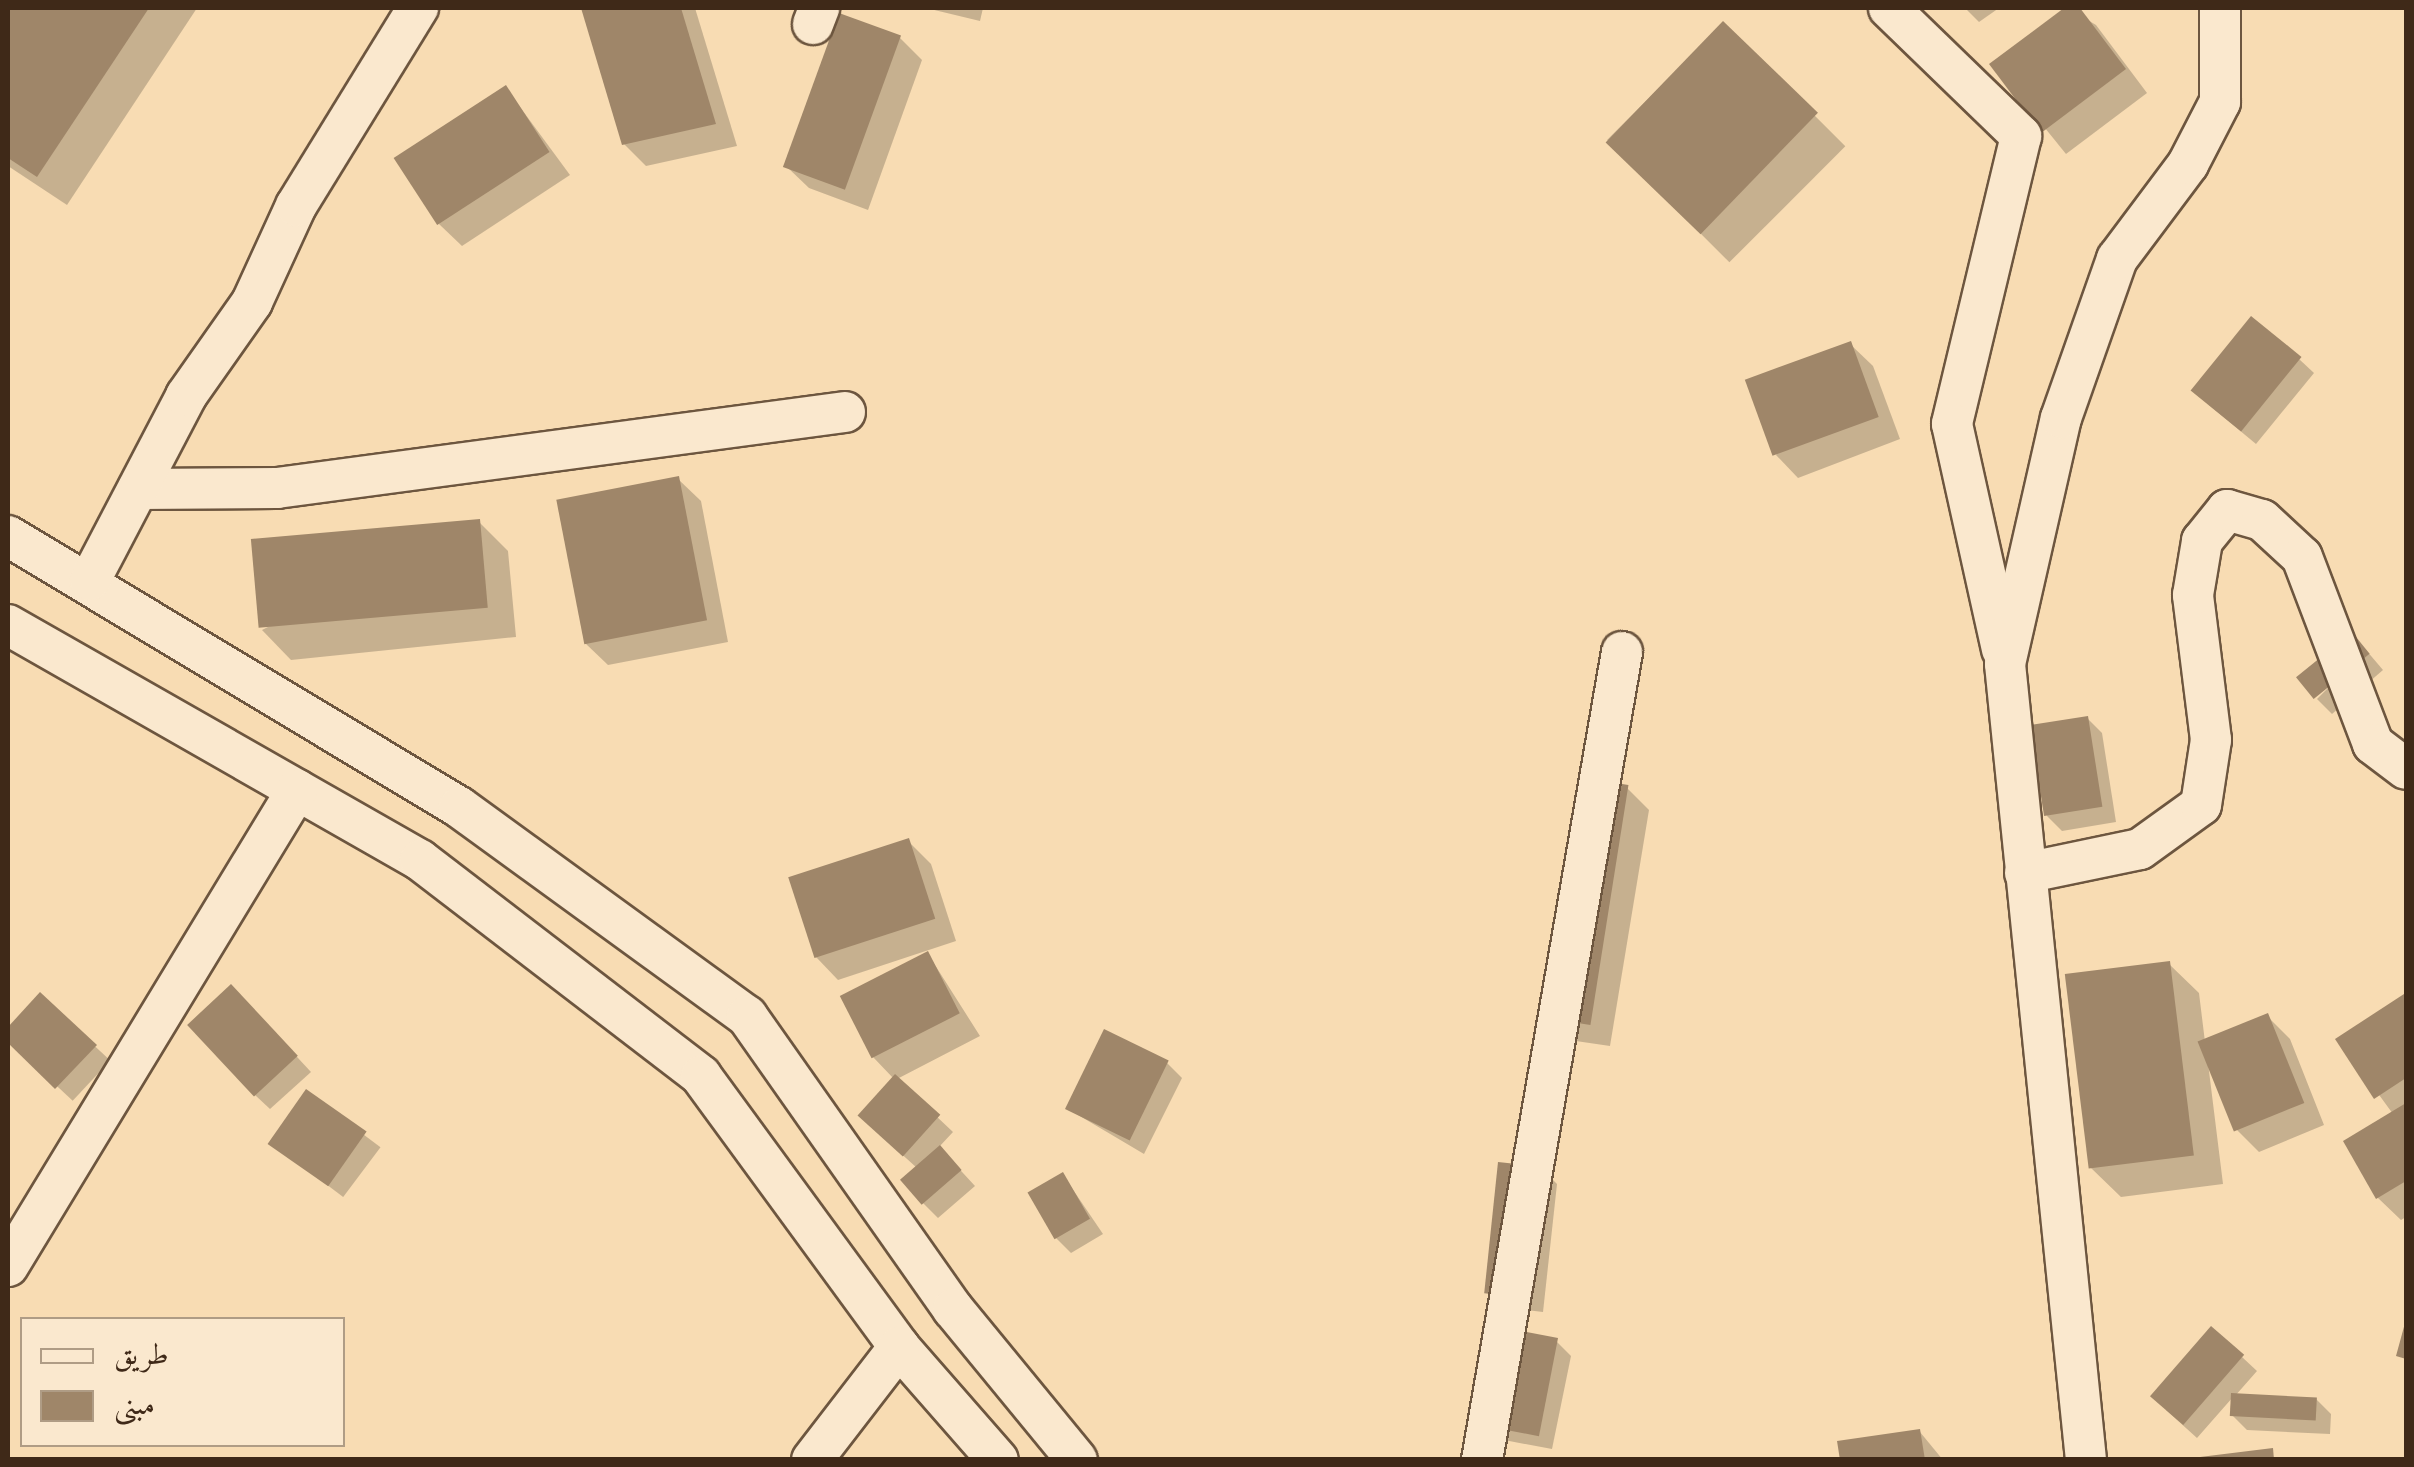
<!DOCTYPE html>
<html>
<head>
<meta charset="utf-8">
<style>
	body { margin:0 }
	#map { position:relative; width:2414px; height:1467px; overflow:hidden; background:#f8dcb3; font-family:"Old Standard TT",Amiri,serif }
	div>[style] { position:absolute }
	[style*='--x'] { left:calc(var(--x)*1px); top:calc(var(--y)*1px); width:calc(var(--w)*1px); rotate:calc(var(--a)*1deg) }
	.shadow>* { inset:0; background:#0003; transform-origin:0 0 }
	.building>* { inset:0; background:#9f8669; transform-origin:0 0 }
	.roads { filter:drop-shadow(2px 0 #6d563f) drop-shadow(-2px 0 #6d563f) drop-shadow(0 2px #6d563f) drop-shadow(0 -2px #6d563f) }
	.minor>* { height:40px; margin:-20px; padding:0 20px; transform-origin:20px; border-radius:20px; background:#fae8ce }
	span { translate:-50% -50%; white-space:nowrap; text-align:center; line-height:1.15; -webkit-text-stroke:8px #fae8ce; paint-order:stroke }
	.frame { position:absolute; inset:0; border:10px solid #3f2918; pointer-events:none }
	.legend { position:absolute; left:20px; top:1317px; width:325px; height:130px; box-sizing:border-box; background:#fae8ce; border:2px solid #af9c85; margin:0; padding:12px 18px; list-style:none; font-size:30px; color:#3f2918 }
	.legend li { display:flex; align-items:center; gap:20px; height:50px }
	.legend b { width:50px; border:2px solid #af9c85 }
</style>
</head>
<body>
<div id="map">
	<div class="shadow">
		<i style="clip-path:polygon(8px 8px,197px 8px,67px 205px,8px 166px)"></i>
		<i style="clip-path:polygon(583px 8px,695px 8px,737px 146px,646px 166px,624px 144px)"></i>
		<i style="clip-path:polygon(926px 8px,983px 8px,980px 21px)"></i>
		<i style="clip-path:polygon(1965px 8px,1999px 8px,1979px 22px)"></i>
		<i style="clip-path:polygon(2068px 8px,2096px 25px,2147px 93px,2066px 154px,1993px 64px)"></i>
		<i style="left:1723px;top:24px;width:173px;height:164px;rotate:45deg"></i>
		<i style="clip-path:polygon(900px 38px,922px 60px,868px 210px,809px 188px,786px 166px)"></i>
		<i style="clip-path:polygon(506px 88px,570px 175px,462px 246px,439px 224px)"></i>
		<i style="clip-path:polygon(1850px 344px,1873px 366px,1900px 439px,1798px 478px,1776px 455px)"></i>
		<i style="clip-path:polygon(2299px 359px,2314px 373px,2256px 444px,2209px 405px)"></i>
		<i style="clip-path:polygon(678px 479px,701px 501px,728px 642px,608px 665px,585px 643px)"></i>
		<i style="clip-path:polygon(479px 522px,508px 551px,516px 637px,291px 660px,262px 630px)"></i>
		<i style="clip-path:polygon(2366px 650px,2383px 670px,2332px 714px,2317px 699px)"></i>
		<i style="clip-path:polygon(2087px 718px,2102px 733px,2116px 822px,2062px 831px,2047px 816px)"></i>
		<i style="clip-path:polygon(1627px 788px,1649px 810px,1610px 1046px,1569px 1040px)"></i>
		<i style="clip-path:polygon(908px 841px,931px 864px,956px 941px,838px 980px,816px 957px)"></i>
		<i style="clip-path:polygon(928px 954px,980px 1036px,897px 1079px,953px 1132px,939px 1147px,975px 1186px,938px 1218px,923px 1203px,917px 1168px,875px 1130px,894px 1079px,873px 1057px)"></i>
		<i style="clip-path:polygon(2169px 964px,2199px 993px,2205px 1042px,2267px 1016px,2290px 1039px,2324px 1125px,2259px 1152px,2237px 1130px,2208px 1063px,2223px 1184px,2121px 1197px,2091px 1168px)"></i>
		<i style="left:40px;top:995px;width:96px;height:55px;rotate:43deg"></i>
		<i style="clip-path:polygon(2404px 998px,2406px 1217px,2401px 1220px,2378px 1198px,2393px 1114px,2339px 1040px)"></i>
		<i style="clip-path:polygon(246px 1002px,311px 1072px,270px 1109px,255px 1095px)"></i>
		<i style="clip-path:polygon(1167px 1063px,1182px 1078px,1144px 1154px,1068px 1109px)"></i>
		<i style="left:307px;top:1092px;width:92px;height:62px;rotate:37deg"></i>
		<i style="clip-path:polygon(1542px 1169px,1557px 1184px,1543px 1312px,1503px 1307px,1488px 1292px)"></i>
		<i style="clip-path:polygon(1063px 1175px,1103px 1234px,1071px 1253px,1056px 1238px)"></i>
		<i style="clip-path:polygon(1556px 1341px,1571px 1356px,1552px 1449px,1504px 1440px,1489px 1425px)"></i>
		<i style="clip-path:polygon(2242px 1357px,2257px 1371px,2235px 1396px,2316px 1399px,2331px 1414px,2330px 1434px,2247px 1430px,2232px 1415px,2233px 1397px,2197px 1438px,2166px 1410px)"></i>
		<i style="clip-path:polygon(1920px 1432px,1943px 1460px,1842px 1460px)"></i>
	</div>
	<div class="building">
		<i style="clip-path:polygon(8px 8px,149px 8px,37px 177px,8px 158px)"></i>
		<i style="clip-path:polygon(581px 8px,681px 8px,716px 124px,622px 145px)"></i>
		<i style="clip-path:polygon(2064px 8px,2080px 8px,2126px 69px,2041px 133px,1989px 64px)"></i>
		<i style="left:839px;top:13px;width:66px;height:164px;rotate:20deg"></i>
		<i style="left:1723px;top:21px;width:132px;height:169px;rotate:44deg"></i>
		<i style="left:506px;top:85px;width:80px;height:134px;rotate:57deg"></i>
		<i style="left:2251px;top:316px;width:65px;height:96px;rotate:39deg"></i>
		<i style="left:1851px;top:341px;width:81px;height:113px;rotate:70deg"></i>
		<i style="left:679px;top:476px;width:147px;height:125px;rotate:79deg"></i>
		<i style="left:480px;top:519px;width:89px;height:230px;rotate:85deg"></i>
		<i style="left:2352px;top:632px;width:28px;height:72px;rotate:51deg"></i>
		<i style="left:2088px;top:716px;width:92px;height:59px;rotate:81deg"></i>
		<i style="left:1584px;top:778px;width:45px;height:243px;rotate:9deg"></i>
		<i style="left:909px;top:838px;width:85px;height:127px;rotate:72deg"></i>
		<i style="left:928px;top:951px;width:70px;height:99px;rotate:63deg"></i>
		<i style="left:2170px;top:961px;width:196px;height:106px;rotate:83deg"></i>
		<i style="left:231px;top:984px;width:98px;height:60px;rotate:47deg"></i>
		<i style="clip-path:polygon(40px 992px,97px 1045px,55px 1089px,8px 1043px,8px 1027px)"></i>
		<i style="clip-path:polygon(2404px 994px,2406px 1078px,2374px 1099px,2335px 1039px)"></i>
		<i style="left:2268px;top:1013px;width:97px;height:76px;rotate:68deg"></i>
		<i style="left:1104px;top:1029px;width:72px;height:89px;rotate:26deg"></i>
		<i style="left:895px;top:1074px;width:61px;height:56px;rotate:42deg"></i>
		<i style="left:306px;top:1089px;width:74px;height:67px;rotate:35deg"></i>
		<i style="clip-path:polygon(2406px 1103px,2406px 1181px,2376px 1199px,2343px 1141px)"></i>
		<i style="left:940px;top:1145px;width:33px;height:53px;rotate:49deg"></i>
		<i style="left:1498px;top:1162px;width:45px;height:132px;rotate:6deg"></i>
		<i style="left:1063px;top:1172px;width:54px;height:41px;rotate:60deg"></i>
		<i style="clip-path:polygon(2405px 1323px,2406px 1323px,2406px 1359px,2396px 1356px)"></i>
		<i style="left:2211px;top:1326px;width:44px;height:93px;rotate:41deg"></i>
		<i style="left:1506px;top:1328px;width:53px;height:100px;rotate:11deg"></i>
		<i style="left:2231px;top:1393px;width:86px;height:23px;rotate:3deg"></i>
		<i style="clip-path:polygon(1920px 1429px,1925px 1460px,1840px 1460px,1837px 1441px)"></i>
		<i style="clip-path:polygon(2273px 1448px,2274px 1460px,2200px 1460px,2200px 1457px)"></i>
	</div>
	<div class="roads">
		<div class="minor">
			<i style="--x:1889;--y:8;--w:184;--a:44.1"></i>
			<i style="--x:2021;--y:136;--w:296;--a:103.5"></i>
			<i style="--x:1952;--y:424;--w:231;--a:77.5"></i>
			<i style="--x:813;--y:24;--w:17;--a:-69"></i>
			<i style="--x:138;--y:489;--w:139;--a:-0.4"></i>
			<i style="--x:277;--y:488;--w:573;--a:-7.62"></i>
			<i style="--x:8;--y:536;--w:526;--a:31"></i>
			<i style="--x:459;--y:807;--w:356;--a:36"></i>
			<i style="--x:747;--y:1016;--w:358;--a:54.9"></i>
			<i style="--x:953;--y:1309;--w:195;--a:50.6"></i>
			<i style="--x:90;--y:580;--w:208;--a:-62.4"></i>
			<i style="--x:186;--y:396;--w:115;--a:-54.9"></i>
			<i style="--x:252;--y:302;--w:106;--a:-65.4"></i>
			<i style="--x:296;--y:206;--w:233;--a:-58.4"></i>
			<i style="--x:8;--y:625;--w:474;--a:29.7"></i>
			<i style="--x:420;--y:860;--w:354;--a:37.5"></i>
			<i style="--x:701;--y:1076;--w:336;--a:53.8"></i>
			<i style="--x:899;--y:1347;--w:150;--a:48.8"></i>
			<i style="--x:2025;--y:873;--w:117;--a:-11.8"></i>
			<i style="--x:2140;--y:849;--w:75;--a:-35.8"></i>
			<i style="--x:2201;--y:805;--w:66;--a:-81.3"></i>
			<i style="--x:2211;--y:740;--w:146;--a:-97.1"></i>
			<i style="--x:2193;--y:595;--w:55;--a:-80.5"></i>
			<i style="--x:2202;--y:541;--w:40;--a:-51"></i>
			<i style="--x:2227;--y:510;--w:36;--a:16"></i>
			<i style="--x:2262;--y:520;--w:54;--a:42.8"></i>
			<i style="--x:2302;--y:557;--w:200;--a:69.2"></i>
			<i style="--x:2373;--y:744;--w:41;--a:37.1"></i>
			<i style="--x:8;--y:1266;--w:557;--a:-58.74"></i>
			<i style="--x:812;--y:1460;--w:143;--a:-52.4"></i>
			<i style="--x:1482;--y:1460;--w:820;--a:-80.17"></i>
			<i style="--x:2086;--y:1460;--w:800;--a:-95.81"></i>
			<i style="--x:2005;--y:664;--w:252;--a:-77.2"></i>
			<i style="--x:2061;--y:418;--w:169;--a:-70.6"></i>
			<i style="--x:2117;--y:259;--w:119;--a:-53.2"></i>
			<i style="--x:2188;--y:164;--w:70;--a:-62.7"></i>
			<i style="--x:2220;--y:102;--w:94;--a:-90"></i>
		</div>
	</div>
	<div class="frame"></div>
	<ul class="legend">
	<li><b style="height:12px;background:#fae8ce"></b>طريق</li>
	<li><b style="height:28px;background:#9f8669"></b>مبنى</li>
	</ul>
</div>
</body>
</html>
